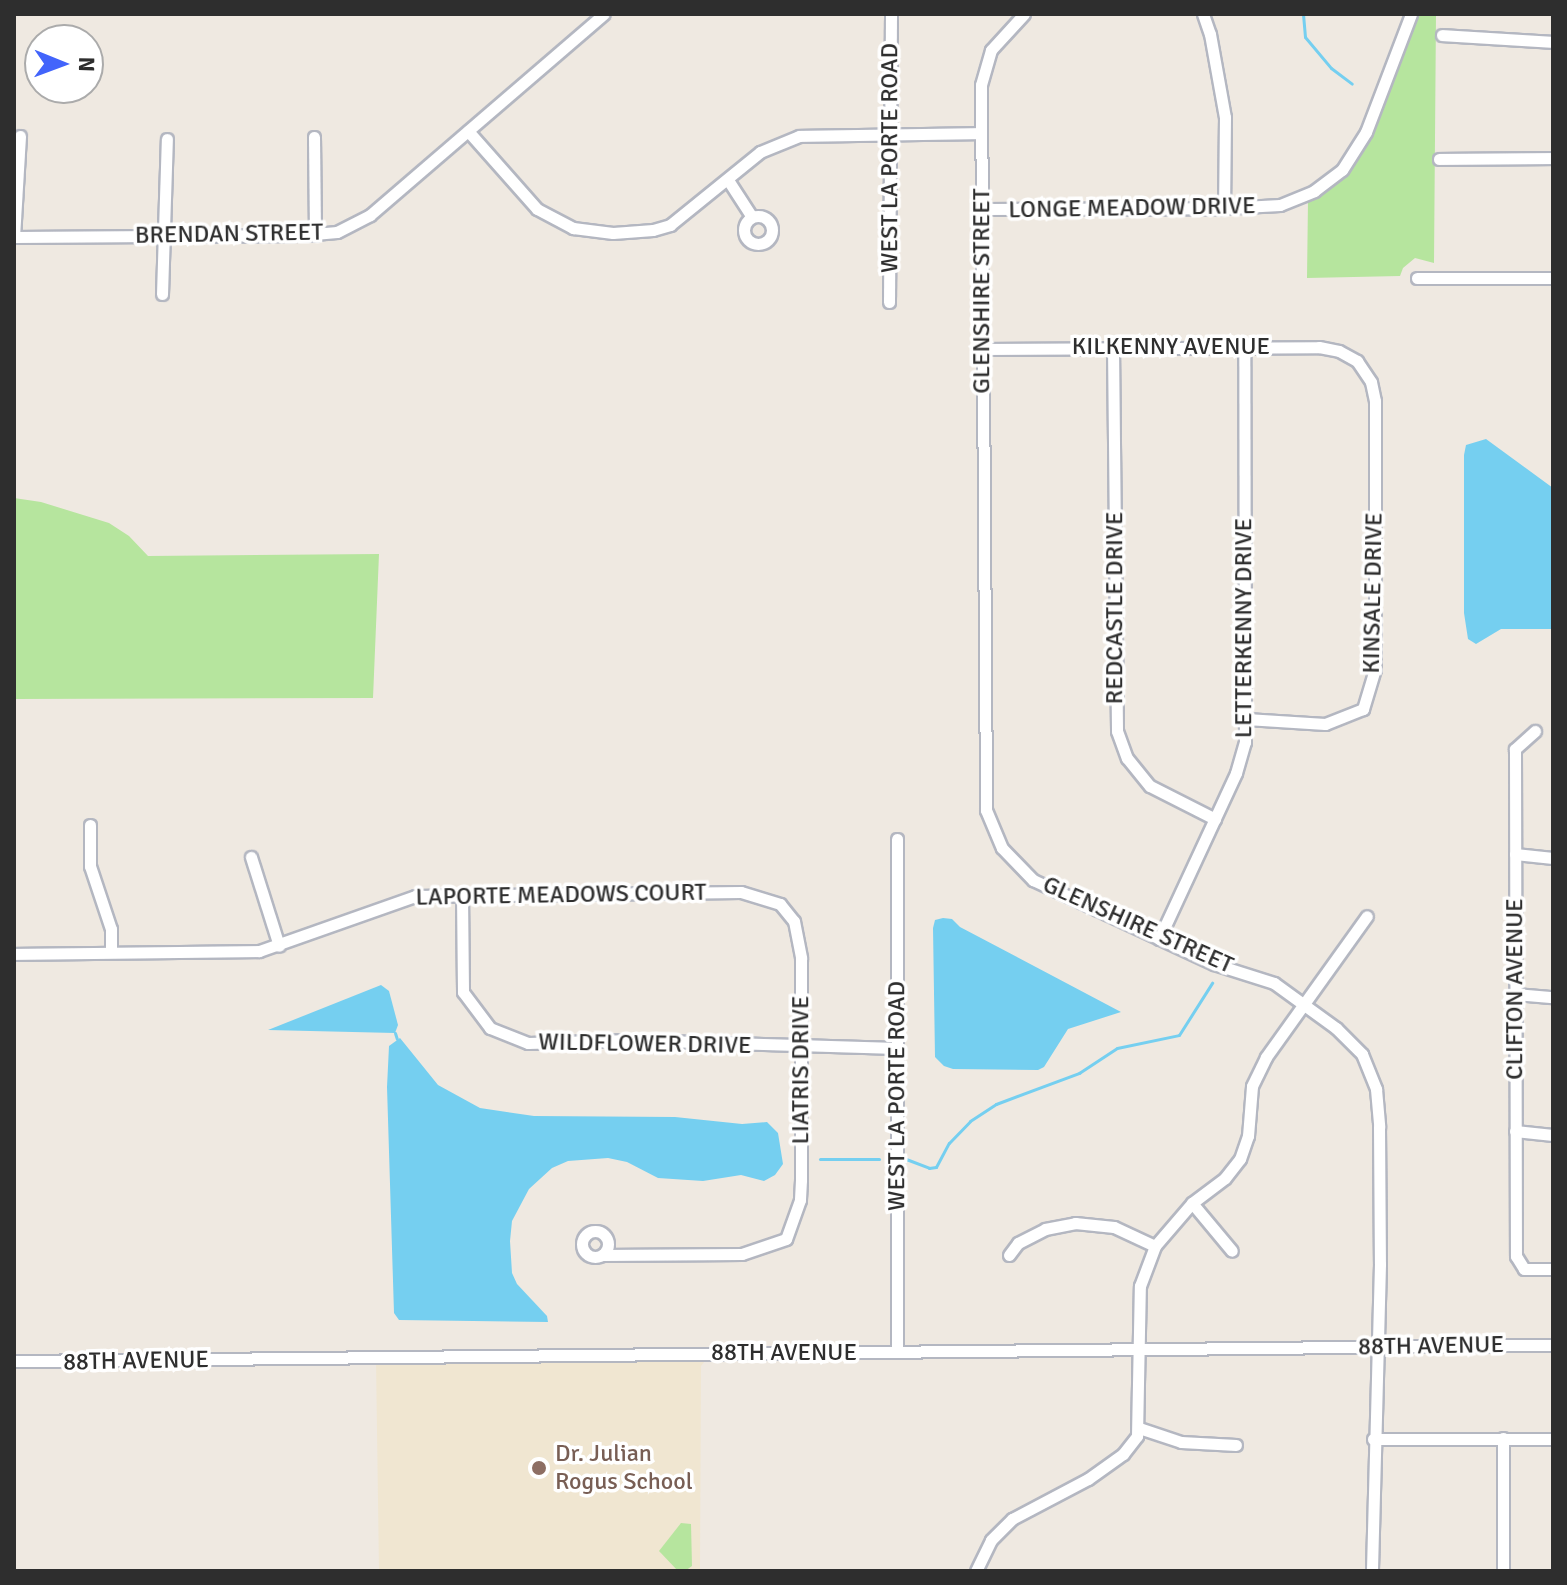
<!DOCTYPE html>
<html>
<head>
<meta charset="utf-8">
<style>
	body { margin:0 }
	#map { position:relative; width:1567px; height:1585px; overflow:hidden; background:#efe9e1; font-family:Signika,sans-serif }
	div>[style] { position:absolute }
	[style*='--x'] { left:calc(var(--x)*1px); top:calc(var(--y)*1px); width:calc(var(--w)*1px); rotate:calc(var(--a)*1deg) }
	.education>* { inset:0; background:#f0e6d1 }
	.green>* { inset:0; background:#b6e59e }
	.water>* { inset:0; background:#75cff0 }
	.stream>* { height:3px; margin:-1.5px; padding:0 1.5px; transform-origin:1.5px; border-radius:1.5px; background:#75cff0 }
	.roads { filter:drop-shadow(2px 0 #b4b7c1) drop-shadow(-2px 0 #b4b7c1) drop-shadow(0 2px #b4b7c1) drop-shadow(0 -2px #b4b7c1) }
	.minor>* { height:11px; margin:-5.5px; padding:0 5.5px; transform-origin:5.5px; border-radius:5.5px; background:#fff }
	.minor>.ring { margin:-5.5px; padding:0; box-sizing:content-box; background:none; border:11px solid #fff; border-radius:50% }
	.dots>* { width:22px; height:22px; translate:-50% -50%; box-sizing:border-box; border:4px solid #fff; border-radius:50% }
	span { translate:-50% -50%; white-space:nowrap; text-align:center; line-height:1.15; -webkit-text-stroke:7px #fff; paint-order:stroke }
	.street-label { font-size:24px; color:#2e2e2e }
	.education-label { font-size:24px; color:#785e54 }
	.left { translate:0 -50%; text-align:left }
	.frame { position:absolute; inset:0; border:16px solid #2e2e2e; pointer-events:none }
	.north { position:absolute; left:24px; top:24px; width:80px; height:80px; box-sizing:border-box; background:#fff; border:2px solid #ababab; border-radius:50%; rotate:91deg; font-size:22px; font-weight:700; line-height:32px; text-align:center; color:#2e2e2e }
	.north::after { content:''; display:block; margin:auto; width:28px; height:36px; background:#4264fb; clip-path:polygon(50% 0,100% 100%,50% 72%,0 100%) }
</style>
</head>
<body>
<div id="map">
	<div class="education">
		<i style="clip-path:polygon(376px 1360px,705px 1361px,701px 1366px,700px 1571px,379px 1571px)"></i>
	</div>
	<div class="green">
		<i style="clip-path:polygon(1418px 14px,1436px 14px,1434px 263px,1415px 258px,1403px 268px,1400px 276px,1307px 278px,1308px 200px,1345px 174px,1364px 147px)"></i>
		<i style="clip-path:polygon(14px 498px,41px 502px,109px 523px,129px 536px,148px 556px,379px 554px,373px 698px,14px 699px)"></i>
		<i style="clip-path:polygon(681px 1523px,691px 1524px,692px 1566px,685px 1571px,678px 1571px,659px 1551px)"></i>
	</div>
	<div class="water">
		<i style="clip-path:polygon(1486px 439px,1553px 488px,1553px 629px,1501px 629px,1476px 644px,1468px 639px,1464px 613px,1464px 455px,1466px 445px)"></i>
		<i style="clip-path:polygon(943px 918px,952px 919px,960px 927px,1121px 1012px,1068px 1029px,1044px 1067px,1038px 1070px,953px 1069px,944px 1066px,935px 1057px,933px 928px,935px 920px)"></i>
		<i style="clip-path:polygon(381px 985px,389px 991px,398px 1025px,395px 1033px,268px 1030px)"></i>
		<i style="clip-path:polygon(400px 1038px,438px 1085px,480px 1108px,534px 1116px,675px 1117px,742px 1124px,767px 1122px,778px 1133px,783px 1164px,775px 1175px,764px 1181px,741px 1175px,703px 1181px,658px 1178px,627px 1162px,608px 1158px,568px 1161px,552px 1168px,529px 1189px,512px 1221px,510px 1241px,512px 1273px,517px 1284px,547px 1316px,548px 1322px,399px 1320px,394px 1313px,387px 1087px,389px 1046px)"></i>
	</div>
	<div class="stream">
		<i style="--x:1303;--y:14;--w:23;--a:85"></i>
		<i style="--x:1305;--y:37;--w:40;--a:50"></i>
		<i style="--x:1331;--y:68;--w:26;--a:37"></i>
		<i style="--x:395;--y:1033;--w:6;--a:72"></i>
		<i style="--x:820;--y:1159;--w:59;--a:0"></i>
		<i style="--x:906;--y:1159;--w:25;--a:21"></i>
		<i style="--x:929;--y:1168;--w:7;--a:-8"></i>
		<i style="--x:936;--y:1167;--w:27;--a:-62"></i>
		<i style="--x:949;--y:1143;--w:30;--a:-46"></i>
		<i style="--x:970;--y:1121;--w:31;--a:-33"></i>
		<i style="--x:996;--y:1104;--w:89;--a:-20.5"></i>
		<i style="--x:1079;--y:1073;--w:45;--a:-33.3"></i>
		<i style="--x:1117;--y:1048;--w:63;--a:-11.8"></i>
		<i style="--x:1179;--y:1035;--w:62;--a:-57.6"></i>
	</div>
	<div class="roads">
		<div class="minor">
			<i style="--x:1024;--y:14;--w:49;--a:132.5"></i>
			<i style="--x:991;--y:50;--w:36;--a:106"></i>
			<i style="--x:981;--y:85;--w:725;--a:89.6"></i>
			<i style="--x:986;--y:810;--w:41;--a:67.2"></i>
			<i style="--x:1002;--y:848;--w:45;--a:45.9"></i>
			<i style="--x:1033;--y:880;--w:200;--a:24.9"></i>
			<i style="--x:1214;--y:964;--w:63;--a:17.6"></i>
			<i style="--x:1274;--y:983;--w:77;--a:36"></i>
			<i style="--x:1336;--y:1028;--w:37;--a:45"></i>
			<i style="--x:1362;--y:1054;--w:38;--a:68"></i>
			<i style="--x:1376;--y:1089;--w:38;--a:85"></i>
			<i style="--x:1379;--y:1127;--w:137;--a:89.6"></i>
			<i style="--x:1380;--y:1264;--w:307;--a:91.5"></i>
			<i style="--x:1203;--y:14;--w:21;--a:71"></i>
			<i style="--x:1210;--y:34;--w:84;--a:79.8"></i>
			<i style="--x:1225;--y:117;--w:91;--a:90.6"></i>
			<i style="--x:1442;--y:35;--w:111;--a:3.6"></i>
			<i style="--x:468;--y:131;--w:104;--a:48.5"></i>
			<i style="--x:537;--y:209;--w:41;--a:27.8"></i>
			<i style="--x:573;--y:228;--w:40;--a:7.1"></i>
			<i style="--x:613;--y:233;--w:40;--a:-4.3"></i>
			<i style="--x:653;--y:230;--w:18;--a:-16"></i>
			<i style="--x:670;--y:225;--w:116;--a:-39"></i>
			<i style="--x:760;--y:152;--w:42;--a:-22.3"></i>
			<i style="--x:799;--y:136;--w:182;--a:-0.9"></i>
			<i style="--x:20;--y:136;--w:101;--a:93.4"></i>
			<i style="--x:14;--y:237;--w:289;--a:-0.4"></i>
			<i style="--x:303;--y:235;--w:34;--a:-5"></i>
			<i style="--x:337;--y:232;--w:37;--a:-27"></i>
			<i style="--x:370;--y:215;--w:308;--a:-40.7"></i>
			<i style="--x:314;--y:137;--w:98;--a:89.4"></i>
			<i style="--x:1439;--y:159;--w:114;--a:-0.5"></i>
			<i style="--x:728;--y:180;--w:44;--a:57"></i>
			<i style="--x:981;--y:209;--w:243;--a:-0.2"></i>
			<i style="--x:1224;--y:208;--w:56;--a:-3.1"></i>
			<i style="--x:1280;--y:205;--w:37;--a:-22"></i>
			<i style="--x:1314;--y:191;--w:35;--a:-37"></i>
			<i style="--x:1342;--y:170;--w:45;--a:-57.7"></i>
			<i style="--x:1366;--y:132;--w:126;--a:-69.1"></i>
			<i class="ring" style="left:744px;top:216px;width:17px;height:17px"></i>
			<i style="--x:1417;--y:278;--w:136;--a:0"></i>
			<i style="--x:162;--y:294;--w:155;--a:-88.2"></i>
			<i style="--x:889;--y:302;--w:288;--a:-89.6"></i>
			<i style="--x:1113;--y:347;--w:384;--a:89.4"></i>
			<i style="--x:1117;--y:731;--w:29;--a:70"></i>
			<i style="--x:1127;--y:758;--w:36;--a:51"></i>
			<i style="--x:1150;--y:786;--w:73;--a:26.9"></i>
			<i style="--x:982;--y:349;--w:337;--a:-0.3"></i>
			<i style="--x:1319;--y:347;--w:20;--a:11"></i>
			<i style="--x:1339;--y:351;--w:21;--a:29"></i>
			<i style="--x:1357;--y:361;--w:25;--a:56"></i>
			<i style="--x:1371;--y:382;--w:19;--a:78"></i>
			<i style="--x:1375;--y:401;--w:268;--a:90"></i>
			<i style="--x:1375;--y:669;--w:42;--a:106.7"></i>
			<i style="--x:1363;--y:709;--w:41;--a:158.5"></i>
			<i style="--x:1325;--y:724;--w:79;--a:-176.4"></i>
			<i style="--x:1535;--y:731;--w:27;--a:138"></i>
			<i style="--x:1515;--y:749;--w:507;--a:89.89"></i>
			<i style="--x:1516;--y:1256;--w:15;--a:58"></i>
			<i style="--x:1524;--y:1269;--w:29;--a:0"></i>
			<i style="--x:90;--y:825;--w:41;--a:90"></i>
			<i style="--x:90;--y:866;--w:66;--a:71.6"></i>
			<i style="--x:111;--y:929;--w:23;--a:90"></i>
			<i style="--x:1515;--y:854;--w:38;--a:6"></i>
			<i style="--x:251;--y:857;--w:93;--a:72.5"></i>
			<i style="--x:462;--y:894;--w:98;--a:89.4"></i>
			<i style="--x:463;--y:992;--w:45;--a:53.1"></i>
			<i style="--x:490;--y:1028;--w:41;--a:21.5"></i>
			<i style="--x:528;--y:1043;--w:102;--a:-1.7"></i>
			<i style="--x:630;--y:1040;--w:267;--a:1.7"></i>
			<i style="--x:1159;--y:939;--w:183;--a:-65.1"></i>
			<i style="--x:1236;--y:773;--w:32;--a:-74"></i>
			<i style="--x:1245;--y:742;--w:395;--a:-90.1"></i>
			<i style="--x:14;--y:954;--w:245;--a:-0.7"></i>
			<i style="--x:259;--y:951;--w:165;--a:-19.4"></i>
			<i style="--x:415;--y:896;--w:326;--a:-0.7"></i>
			<i style="--x:741;--y:892;--w:41;--a:17.1"></i>
			<i style="--x:780;--y:904;--w:22;--a:51"></i>
			<i style="--x:794;--y:921;--w:38;--a:79"></i>
			<i style="--x:801;--y:958;--w:222;--a:90"></i>
			<i style="--x:801;--y:1180;--w:20;--a:93"></i>
			<i style="--x:800;--y:1200;--w:41;--a:109.7"></i>
			<i style="--x:786;--y:1239;--w:46;--a:161.2"></i>
			<i style="--x:742;--y:1254;--w:140;--a:179.6"></i>
			<i style="--x:1515;--y:994;--w:38;--a:5"></i>
			<i style="--x:1515;--y:1131;--w:38;--a:6"></i>
			<i style="--x:1192;--y:1203;--w:62;--a:50.2"></i>
			<i class="ring" style="left:582px;top:1231px;width:15px;height:15px"></i>
			<i style="--x:1009;--y:1255;--w:15;--a:-53"></i>
			<i style="--x:1018;--y:1243;--w:30;--a:-27"></i>
			<i style="--x:1045;--y:1229;--w:31;--a:-11"></i>
			<i style="--x:1075;--y:1223;--w:39;--a:6"></i>
			<i style="--x:1114;--y:1227;--w:45;--a:24.9"></i>
			<i style="--x:897;--y:1352;--w:513;--a:-90"></i>
			<i style="--x:14;--y:1361;--w:1539;--a:-0.6"></i>
			<i style="--x:1139;--y:1428;--w:44;--a:18.4"></i>
			<i style="--x:1181;--y:1442;--w:55;--a:3.1"></i>
			<i style="--x:1503;--y:1438;--w:133;--a:90"></i>
			<i style="--x:1373;--y:1439;--w:180;--a:0"></i>
			<i style="--x:976;--y:1571;--w:34;--a:-64"></i>
			<i style="--x:991;--y:1540;--w:30;--a:-45"></i>
			<i style="--x:1012;--y:1519;--w:86;--a:-27.8"></i>
			<i style="--x:1088;--y:1479;--w:43;--a:-35.5"></i>
			<i style="--x:1123;--y:1454;--w:23;--a:-52"></i>
			<i style="--x:1137;--y:1436;--w:150;--a:-88.9"></i>
			<i style="--x:1140;--y:1286;--w:43;--a:-69.4"></i>
			<i style="--x:1155;--y:1246;--w:57;--a:-49.3"></i>
			<i style="--x:1192;--y:1203;--w:41;--a:-37.1"></i>
			<i style="--x:1225;--y:1178;--w:24;--a:-52"></i>
			<i style="--x:1240;--y:1159;--w:24;--a:-71"></i>
			<i style="--x:1248;--y:1136;--w:50;--a:-85.4"></i>
			<i style="--x:1252;--y:1086;--w:32;--a:-64"></i>
			<i style="--x:1266;--y:1057;--w:173;--a:-54.4"></i>
		</div>
	</div>
	<div class="dots">
		<i style="left:539px;top:1468px;background:#8d6e63"></i>
	</div>
	<div class="street-label">
		<span style="left:890px;top:158px;rotate:-90deg">WEST LA PORTE ROAD</span>
		<span style="left:1132px;top:208px;rotate:-1deg">LONGE MEADOW DRIVE</span>
		<span style="left:229px;top:234px;rotate:-1deg">BRENDAN STREET</span>
		<span style="left:982px;top:291px;rotate:-90deg">GLENSHIRE STREET</span>
		<span style="left:1171px;top:347px">KILKENNY AVENUE</span>
		<span style="left:1373px;top:593px;rotate:-89deg">KINSALE DRIVE</span>
		<span style="left:1115px;top:608px;rotate:-90deg">REDCASTLE DRIVE</span>
		<span style="left:1244px;top:628px;rotate:-90deg">LETTERKENNY DRIVE</span>
		<span style="left:561px;top:895px;rotate:-1deg">LAPORTE MEADOWS COURT</span>
		<span style="left:1138px;top:925px;rotate:24deg">GLENSHIRE STREET</span>
		<span style="left:1515px;top:989px;rotate:-90deg">CLIFTON AVENUE</span>
		<span style="left:645px;top:1044px;rotate:1deg">WILDFLOWER DRIVE</span>
		<span style="left:801px;top:1070px;rotate:-90deg">LIATRIS DRIVE</span>
		<span style="left:897px;top:1096px;rotate:-90deg">WEST LA PORTE ROAD</span>
		<span style="left:1431px;top:1346px;rotate:-1deg">88TH AVENUE</span>
		<span style="left:784px;top:1353px">88TH AVENUE</span>
		<span style="left:136px;top:1361px;rotate:-1deg">88TH AVENUE</span>
	</div>
	<div class="education-label">
		<span class="left" style="left:555px;top:1468px">Dr. Julian<br>Rogus School</span>
	</div>
	<div class="frame"></div>
	<div class="north">N</div>
</div>
</body>
</html>
